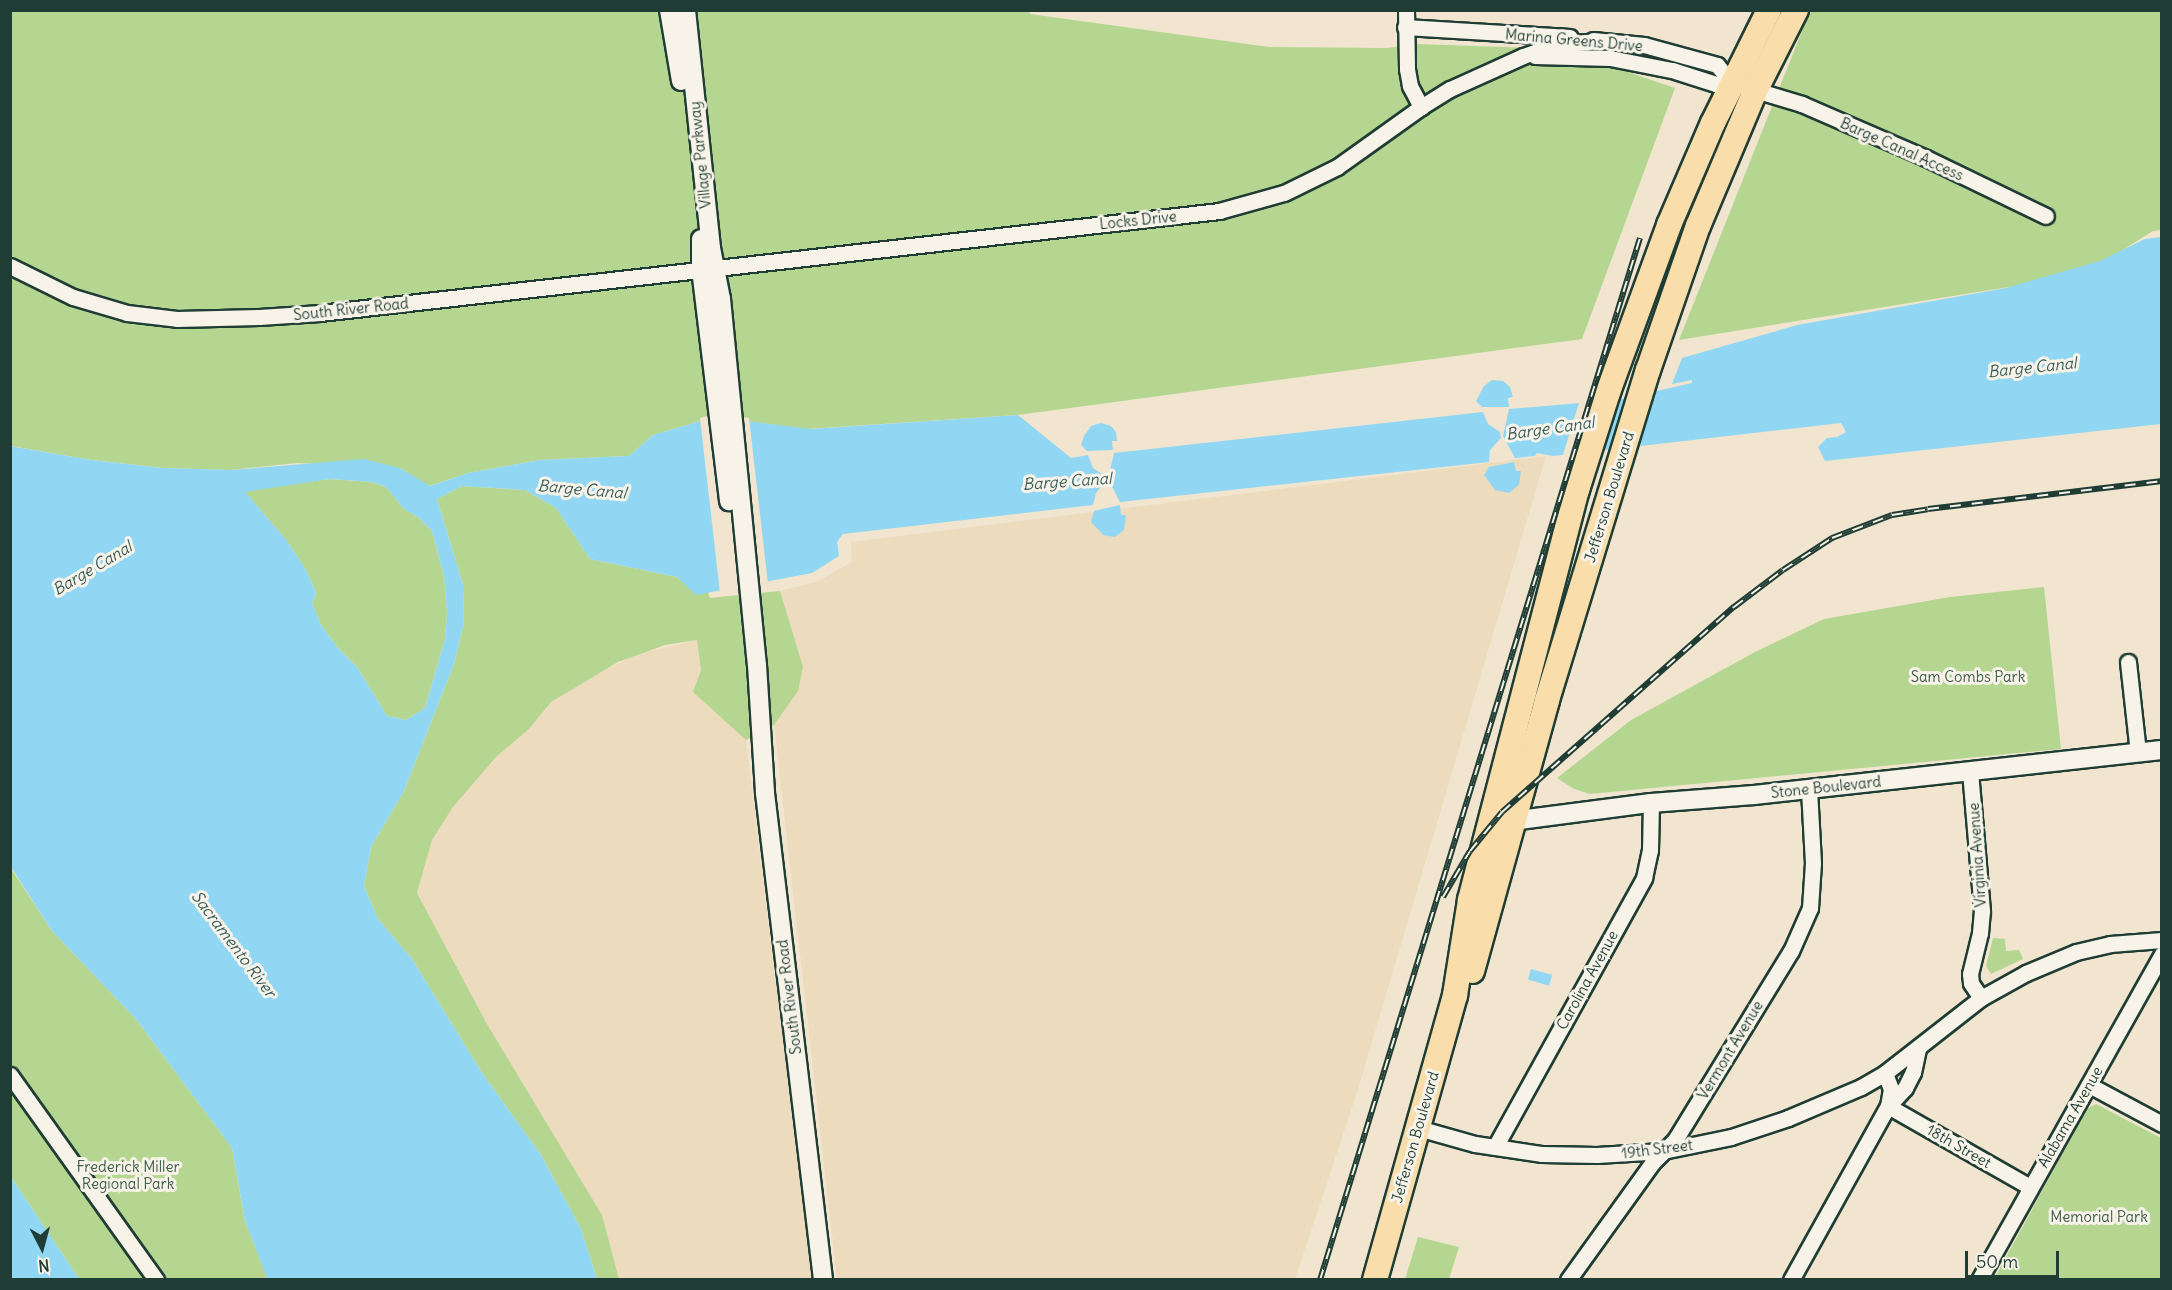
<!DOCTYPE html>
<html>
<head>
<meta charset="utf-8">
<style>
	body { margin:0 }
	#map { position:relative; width:2172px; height:1290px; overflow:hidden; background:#f1e5cf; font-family:Delius,sans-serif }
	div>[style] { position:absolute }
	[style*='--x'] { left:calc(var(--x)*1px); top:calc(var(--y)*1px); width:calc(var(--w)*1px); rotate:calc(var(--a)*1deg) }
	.built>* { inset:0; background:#eddbbe }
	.green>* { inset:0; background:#b4d691 }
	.water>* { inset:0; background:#91d7f3; transform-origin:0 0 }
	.pier>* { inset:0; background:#f1e5cf }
	.roads { filter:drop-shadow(2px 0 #1f3d34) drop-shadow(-2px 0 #1f3d34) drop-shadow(0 2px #1f3d34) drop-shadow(0 -2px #1f3d34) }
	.minor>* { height:15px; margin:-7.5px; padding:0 7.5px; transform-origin:7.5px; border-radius:7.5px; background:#f7f3e8 }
	.tertiary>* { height:18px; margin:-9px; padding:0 9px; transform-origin:9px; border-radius:9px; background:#f7f3e8 }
	.primary>* { height:24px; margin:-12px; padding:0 12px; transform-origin:12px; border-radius:12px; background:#f9deab }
	.rail>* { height:6px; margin-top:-3px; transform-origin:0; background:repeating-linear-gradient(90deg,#f7f3e8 0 11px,#1f3d34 0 22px); box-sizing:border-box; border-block:2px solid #1f3d34 }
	span { translate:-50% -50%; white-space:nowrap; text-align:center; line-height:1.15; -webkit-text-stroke:6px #f7f3e8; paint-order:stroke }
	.street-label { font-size:15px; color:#1f3d34 }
	.park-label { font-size:15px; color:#3d5c47 }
	.water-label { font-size:16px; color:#365c5a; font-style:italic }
	.frame { position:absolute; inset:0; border:12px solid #1f3d34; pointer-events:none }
	.north { position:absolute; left:12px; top:1218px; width:60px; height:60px; -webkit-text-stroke:4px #f7f3e8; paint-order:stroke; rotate:174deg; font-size:16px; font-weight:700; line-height:24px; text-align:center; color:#1f3d34 }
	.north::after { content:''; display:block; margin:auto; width:21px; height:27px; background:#1f3d34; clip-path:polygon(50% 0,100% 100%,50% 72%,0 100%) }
	.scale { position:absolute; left:1965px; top:1251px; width:94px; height:27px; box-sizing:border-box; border:3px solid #1f3d34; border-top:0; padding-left:8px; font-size:18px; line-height:21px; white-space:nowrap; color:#1f3d34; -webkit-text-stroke:4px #f7f3e8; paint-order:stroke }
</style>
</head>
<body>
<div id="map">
	<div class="built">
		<i style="clip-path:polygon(1546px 456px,1358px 1089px,1295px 1279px,837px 1279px,774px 725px,798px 691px,780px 591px,819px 581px,852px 562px,851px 542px)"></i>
		<i style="clip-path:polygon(697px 640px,701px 670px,694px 692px,746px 740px,812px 1279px,619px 1279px,602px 1215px,487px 1024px,417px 893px,432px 840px,453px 807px,496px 757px,529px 729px,551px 702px,570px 688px,637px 654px)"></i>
	</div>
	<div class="green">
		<i style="clip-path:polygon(1029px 10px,1030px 14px,1269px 47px,1387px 48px,1418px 44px,1560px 49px,1675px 88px,1582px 339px,1018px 415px,808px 429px,714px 417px,653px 435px,629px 456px,540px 460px,468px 473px,429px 486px,400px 468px,297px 463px,231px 470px,163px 468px,91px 460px,11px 446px,11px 11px)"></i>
		<i style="clip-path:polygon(1810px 11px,2161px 11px,2161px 230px,2153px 231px,2083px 275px,1679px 340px)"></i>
		<i style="clip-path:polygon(330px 479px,372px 482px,386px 487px,404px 509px,418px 517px,432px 531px,444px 576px,447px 613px,445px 639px,425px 708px,406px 720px,387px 716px,357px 667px,338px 648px,321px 625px,312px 603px,316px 593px,306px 570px,287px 541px,244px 491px)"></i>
		<i style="clip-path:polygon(462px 486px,525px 490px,556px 508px,590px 559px,677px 577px,696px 594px,708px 592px,710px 598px,780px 591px,803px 667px,798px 691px,774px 725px,746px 740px,693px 692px,701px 670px,697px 640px,665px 645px,618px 662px,551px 702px,529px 729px,496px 757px,453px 807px,432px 840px,417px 893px,487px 1024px,602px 1215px,619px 1279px,597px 1279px,581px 1229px,541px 1155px,482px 1073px,412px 959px,378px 919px,364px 886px,371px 847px,404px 791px,454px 664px,464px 622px,463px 585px,437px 499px)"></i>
		<i style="clip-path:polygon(2044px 587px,2061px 749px,1590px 794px,1574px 789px,1557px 778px,1631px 720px,1755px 652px,1824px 619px,1950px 597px)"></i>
		<i style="clip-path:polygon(10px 867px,52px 931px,136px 1019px,232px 1148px,245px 1221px,268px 1279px,79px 1279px,11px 1177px)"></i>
		<i style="clip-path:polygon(1993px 938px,2005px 939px,2006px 951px,2019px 950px,2023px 959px,1991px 974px,1986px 966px)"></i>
		<i style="clip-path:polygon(2096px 1104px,2161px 1138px,2161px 1279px,1994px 1279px,2087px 1109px)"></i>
		<i style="clip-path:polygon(1418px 1237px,1459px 1247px,1449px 1279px,1405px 1279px)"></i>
	</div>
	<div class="water">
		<i style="clip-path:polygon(2161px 237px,2161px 424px,1825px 461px,1818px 447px,1827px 438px,1837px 437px,1846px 432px,1841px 423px,1553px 456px,1537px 453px,1535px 456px,1515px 458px,1503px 436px,1509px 409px,1617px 400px,1692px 383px,1692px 380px,1672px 384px,1682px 358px,1797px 325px,2006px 288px,2100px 261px,2145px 239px)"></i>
		<i style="clip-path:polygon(1492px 380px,1503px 381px,1510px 387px,1513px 397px,1508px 398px,1509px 407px,1482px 407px,1476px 401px,1484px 386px)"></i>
		<i style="clip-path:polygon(1483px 412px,1488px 424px,1500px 432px,1501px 438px,1490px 450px,1489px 462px,1120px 502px,1108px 479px,1114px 453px)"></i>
		<i style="clip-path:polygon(evenodd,1018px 415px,1071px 458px,1088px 455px,1093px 468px,1105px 476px,1106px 481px,1096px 493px,1093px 505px,843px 534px,837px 542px,839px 556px,812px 573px,696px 595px,677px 577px,590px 559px,556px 508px,525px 490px,462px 486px,437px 499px,463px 585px,464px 622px,454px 664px,404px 791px,371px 847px,364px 886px,378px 919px,412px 959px,482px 1073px,541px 1155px,581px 1229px,597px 1279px,268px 1280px,245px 1221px,232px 1148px,136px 1019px,52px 931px,11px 867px,10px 446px,91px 460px,163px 468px,231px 470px,364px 459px,400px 468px,430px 486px,468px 473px,540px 460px,629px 456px,653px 435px,714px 417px,811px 429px,1018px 415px,330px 479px,372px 482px,386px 487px,404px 509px,418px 517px,432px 531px,444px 576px,447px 613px,445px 639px,425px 708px,406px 720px,387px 716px,357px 667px,338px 648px,321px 625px,312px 603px,316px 593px,306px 570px,287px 541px,245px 492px,330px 479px)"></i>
		<i style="clip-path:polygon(1101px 423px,1111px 426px,1116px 432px,1117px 441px,1112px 441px,1113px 450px,1087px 451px,1081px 445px,1084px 436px,1091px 426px)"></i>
		<i style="clip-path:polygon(1514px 462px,1516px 471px,1521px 471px,1519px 485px,1509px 493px,1495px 490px,1484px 475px,1489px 467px)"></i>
		<i style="clip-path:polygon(1120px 505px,1121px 515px,1126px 515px,1124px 530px,1115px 537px,1103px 535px,1091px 522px,1094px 511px)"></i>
		<i style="left:1531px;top:969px;width:22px;height:11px;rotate:16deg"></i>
		<i style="clip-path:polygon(10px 1177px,11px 1177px,79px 1279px,11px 1279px)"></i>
	</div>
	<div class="pier">
		<i style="clip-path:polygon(1616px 397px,1598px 453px,1562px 458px,1580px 400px)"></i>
		<i style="clip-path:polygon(714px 414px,749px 418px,768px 584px,720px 593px,700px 418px)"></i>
	</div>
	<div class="roads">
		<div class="minor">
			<i style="--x:1406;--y:10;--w:59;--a:89"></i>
			<i style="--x:1407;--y:69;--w:17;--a:80"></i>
			<i style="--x:1410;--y:86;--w:24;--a:62"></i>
			<i style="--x:1405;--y:27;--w:165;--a:3.5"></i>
			<i style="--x:1593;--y:40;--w:51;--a:5.6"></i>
			<i style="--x:1644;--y:45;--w:76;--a:15.3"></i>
			<i style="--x:1717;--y:65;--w:23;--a:50"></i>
			<i style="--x:1535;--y:56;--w:75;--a:1.5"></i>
			<i style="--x:1610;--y:58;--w:63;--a:11"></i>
			<i style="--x:1672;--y:70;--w:46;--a:17.7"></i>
			<i style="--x:1716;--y:84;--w:16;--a:-4"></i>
			<i style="--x:1732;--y:83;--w:73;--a:16.7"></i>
			<i style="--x:1802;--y:104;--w:135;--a:23.5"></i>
			<i style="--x:1926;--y:158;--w:133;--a:25.8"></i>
			<i style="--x:10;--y:266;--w:70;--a:26.2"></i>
			<i style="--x:73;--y:297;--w:56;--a:16.5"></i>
			<i style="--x:127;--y:313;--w:50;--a:6.8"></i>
			<i style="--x:177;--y:319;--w:82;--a:-1.4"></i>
			<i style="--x:259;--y:317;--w:61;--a:-3.8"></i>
			<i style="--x:320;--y:313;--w:905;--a:-6.47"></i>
			<i style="--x:1219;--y:211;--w:67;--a:-15.5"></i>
			<i style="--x:1284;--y:193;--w:59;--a:-26.1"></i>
			<i style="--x:1337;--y:167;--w:103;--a:-35.5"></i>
			<i style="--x:1421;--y:107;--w:34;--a:-32"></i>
			<i style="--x:1450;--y:89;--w:80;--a:-24.3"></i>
			<i style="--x:1523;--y:56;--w:37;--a:-19"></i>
			<i style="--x:1558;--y:44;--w:43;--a:-4"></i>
			<i style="--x:2128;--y:662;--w:91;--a:83.7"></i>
			<i style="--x:1981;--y:998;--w:51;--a:-29.1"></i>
			<i style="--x:2026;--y:973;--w:54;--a:-22.8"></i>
			<i style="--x:2076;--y:952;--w:35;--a:-13"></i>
			<i style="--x:2110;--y:944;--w:52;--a:-4.4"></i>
			<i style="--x:1918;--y:1049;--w:24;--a:102"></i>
			<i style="--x:1913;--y:1072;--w:18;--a:117"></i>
			<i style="--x:1905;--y:1088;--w:25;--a:133"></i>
			<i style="--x:1888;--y:1106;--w:163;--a:29.7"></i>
			<i style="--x:10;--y:1075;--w:252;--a:54.5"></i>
			<i style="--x:2089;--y:1085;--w:83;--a:28.1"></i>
			<i style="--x:1418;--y:1128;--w:59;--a:15.7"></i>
			<i style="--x:1475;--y:1144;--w:68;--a:8.5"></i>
			<i style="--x:1542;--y:1154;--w:55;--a:1"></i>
			<i style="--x:1597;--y:1155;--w:66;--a:-3.5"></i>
			<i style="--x:1663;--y:1151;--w:69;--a:-11.6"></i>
			<i style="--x:1731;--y:1137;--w:60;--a:-18.4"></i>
			<i style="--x:1788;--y:1118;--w:79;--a:-23"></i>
			<i style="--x:1861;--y:1087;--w:28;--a:-30"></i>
			<i style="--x:1885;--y:1073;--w:122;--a:-38"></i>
			<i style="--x:1981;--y:998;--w:18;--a:-124"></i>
			<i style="--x:1971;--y:983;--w:9;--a:-96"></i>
			<i style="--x:1970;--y:974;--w:42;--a:-76.3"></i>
			<i style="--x:1980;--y:933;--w:22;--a:-85"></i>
			<i style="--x:1982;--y:911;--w:141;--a:-94.9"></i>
			<i style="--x:1495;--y:1147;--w:308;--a:-61"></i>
			<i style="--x:1644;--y:878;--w:29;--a:-78"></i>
			<i style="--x:1650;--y:850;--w:47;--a:-88.8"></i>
			<i style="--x:1568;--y:1280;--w:144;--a:-54.3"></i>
			<i style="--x:1652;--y:1163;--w:33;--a:-45"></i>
			<i style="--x:1675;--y:1140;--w:222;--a:-58.5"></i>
			<i style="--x:1791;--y:951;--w:47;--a:-66.2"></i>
			<i style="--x:1810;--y:908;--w:45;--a:-86.2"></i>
			<i style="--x:1813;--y:863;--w:74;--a:-93.1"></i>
			<i style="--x:1791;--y:1280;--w:199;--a:-60.9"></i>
			<i style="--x:1888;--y:1106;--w:17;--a:-80"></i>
			<i style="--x:1891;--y:1089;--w:17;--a:-111"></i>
			<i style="--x:1979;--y:1280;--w:374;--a:-60.7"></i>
		</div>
		<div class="tertiary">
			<i style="--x:669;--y:10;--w:72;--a:80.4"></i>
			<i style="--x:686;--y:10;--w:239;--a:84"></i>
			<i style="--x:711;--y:248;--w:52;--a:78.9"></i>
			<i style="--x:721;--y:299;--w:368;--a:84.4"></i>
			<i style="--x:757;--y:665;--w:128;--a:86.4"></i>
			<i style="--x:765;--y:793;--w:490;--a:83.2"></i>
			<i style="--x:701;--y:239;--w:30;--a:90"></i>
			<i style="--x:701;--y:269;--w:234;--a:83.1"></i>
			<i style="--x:1504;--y:822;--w:148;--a:-7.4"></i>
			<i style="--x:1651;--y:803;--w:103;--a:-4.4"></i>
			<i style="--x:1754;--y:795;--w:410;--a:-6.3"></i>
		</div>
		<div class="primary">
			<i style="--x:1472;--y:971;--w:281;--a:-74.5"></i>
			<i style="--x:1547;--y:700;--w:345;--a:-73"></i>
			<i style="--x:1648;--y:370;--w:152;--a:-70.9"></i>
			<i style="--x:1698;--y:226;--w:147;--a:-67.1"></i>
			<i style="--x:1755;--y:91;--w:91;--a:-63.2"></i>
			<i style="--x:1375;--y:1280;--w:296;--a:-74.3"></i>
			<i style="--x:1455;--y:995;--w:96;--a:-81"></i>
			<i style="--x:1470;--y:900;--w:424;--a:-75.4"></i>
			<i style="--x:1577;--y:490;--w:103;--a:-72.4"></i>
			<i style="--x:1608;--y:392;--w:178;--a:-69.9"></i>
			<i style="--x:1669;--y:225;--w:111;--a:-66.7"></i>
			<i style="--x:1713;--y:123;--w:126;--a:-63.6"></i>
		</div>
	</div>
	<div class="rail">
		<i style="--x:1443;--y:897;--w:53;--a:-59.6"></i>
		<i style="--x:1470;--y:851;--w:50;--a:-50.6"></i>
		<i style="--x:1502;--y:812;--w:310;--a:-41.5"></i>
		<i style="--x:1734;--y:607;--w:61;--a:-37.1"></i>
		<i style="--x:1783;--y:570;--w:59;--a:-33.1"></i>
		<i style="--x:1832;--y:538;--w:64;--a:-21"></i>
		<i style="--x:1892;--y:515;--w:36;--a:-9"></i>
		<i style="--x:1928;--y:509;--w:236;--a:-6.8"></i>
		<i style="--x:1320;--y:1280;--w:1090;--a:-72.93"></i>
	</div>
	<div class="street-label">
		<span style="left:1574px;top:40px;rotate:5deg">Marina Greens Drive</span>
		<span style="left:1902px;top:149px;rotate:24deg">Barge Canal Access</span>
		<span style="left:700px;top:155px;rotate:-96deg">Village Parkway</span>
		<span style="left:1138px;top:220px;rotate:-6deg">Locks Drive</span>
		<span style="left:351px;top:309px;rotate:-6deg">South River Road</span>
		<span style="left:1609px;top:497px;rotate:-73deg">Jefferson Boulevard</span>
		<span style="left:1826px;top:787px;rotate:-6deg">Stone Boulevard</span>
		<span style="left:1977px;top:855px;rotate:-94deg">Virginia Avenue</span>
		<span style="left:1587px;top:980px;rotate:-61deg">Carolina Avenue</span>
		<span style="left:789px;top:997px;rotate:-97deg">South River Road</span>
		<span style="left:1730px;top:1050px;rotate:-59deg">Vermont Avenue</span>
		<span style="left:2070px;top:1117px;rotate:-60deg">Alabama Avenue</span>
		<span style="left:1415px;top:1137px;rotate:-74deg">Jefferson Boulevard</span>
		<span style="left:1959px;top:1146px;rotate:30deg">18th Street</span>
		<span style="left:1657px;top:1149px;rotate:-7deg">19th Street</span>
	</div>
	<div class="park-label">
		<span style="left:1968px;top:677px">Sam Combs Park</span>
		<span style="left:128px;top:1175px">Frederick Miller<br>Regional Park</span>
		<span style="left:2099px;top:1217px">Memorial Park</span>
	</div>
	<div class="water-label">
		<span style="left:2032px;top:367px;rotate:-6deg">Barge Canal</span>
		<span style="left:1550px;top:428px;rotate:-8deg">Barge Canal</span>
		<span style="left:1067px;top:481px;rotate:-4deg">Barge Canal</span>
		<span style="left:582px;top:489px;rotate:5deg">Barge Canal</span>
		<span style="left:92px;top:568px;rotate:-31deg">Barge Canal</span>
		<span style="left:234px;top:944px;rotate:53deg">Sacramento River</span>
	</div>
	<div class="frame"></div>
	<div class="north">N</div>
	<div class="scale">50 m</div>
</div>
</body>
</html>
